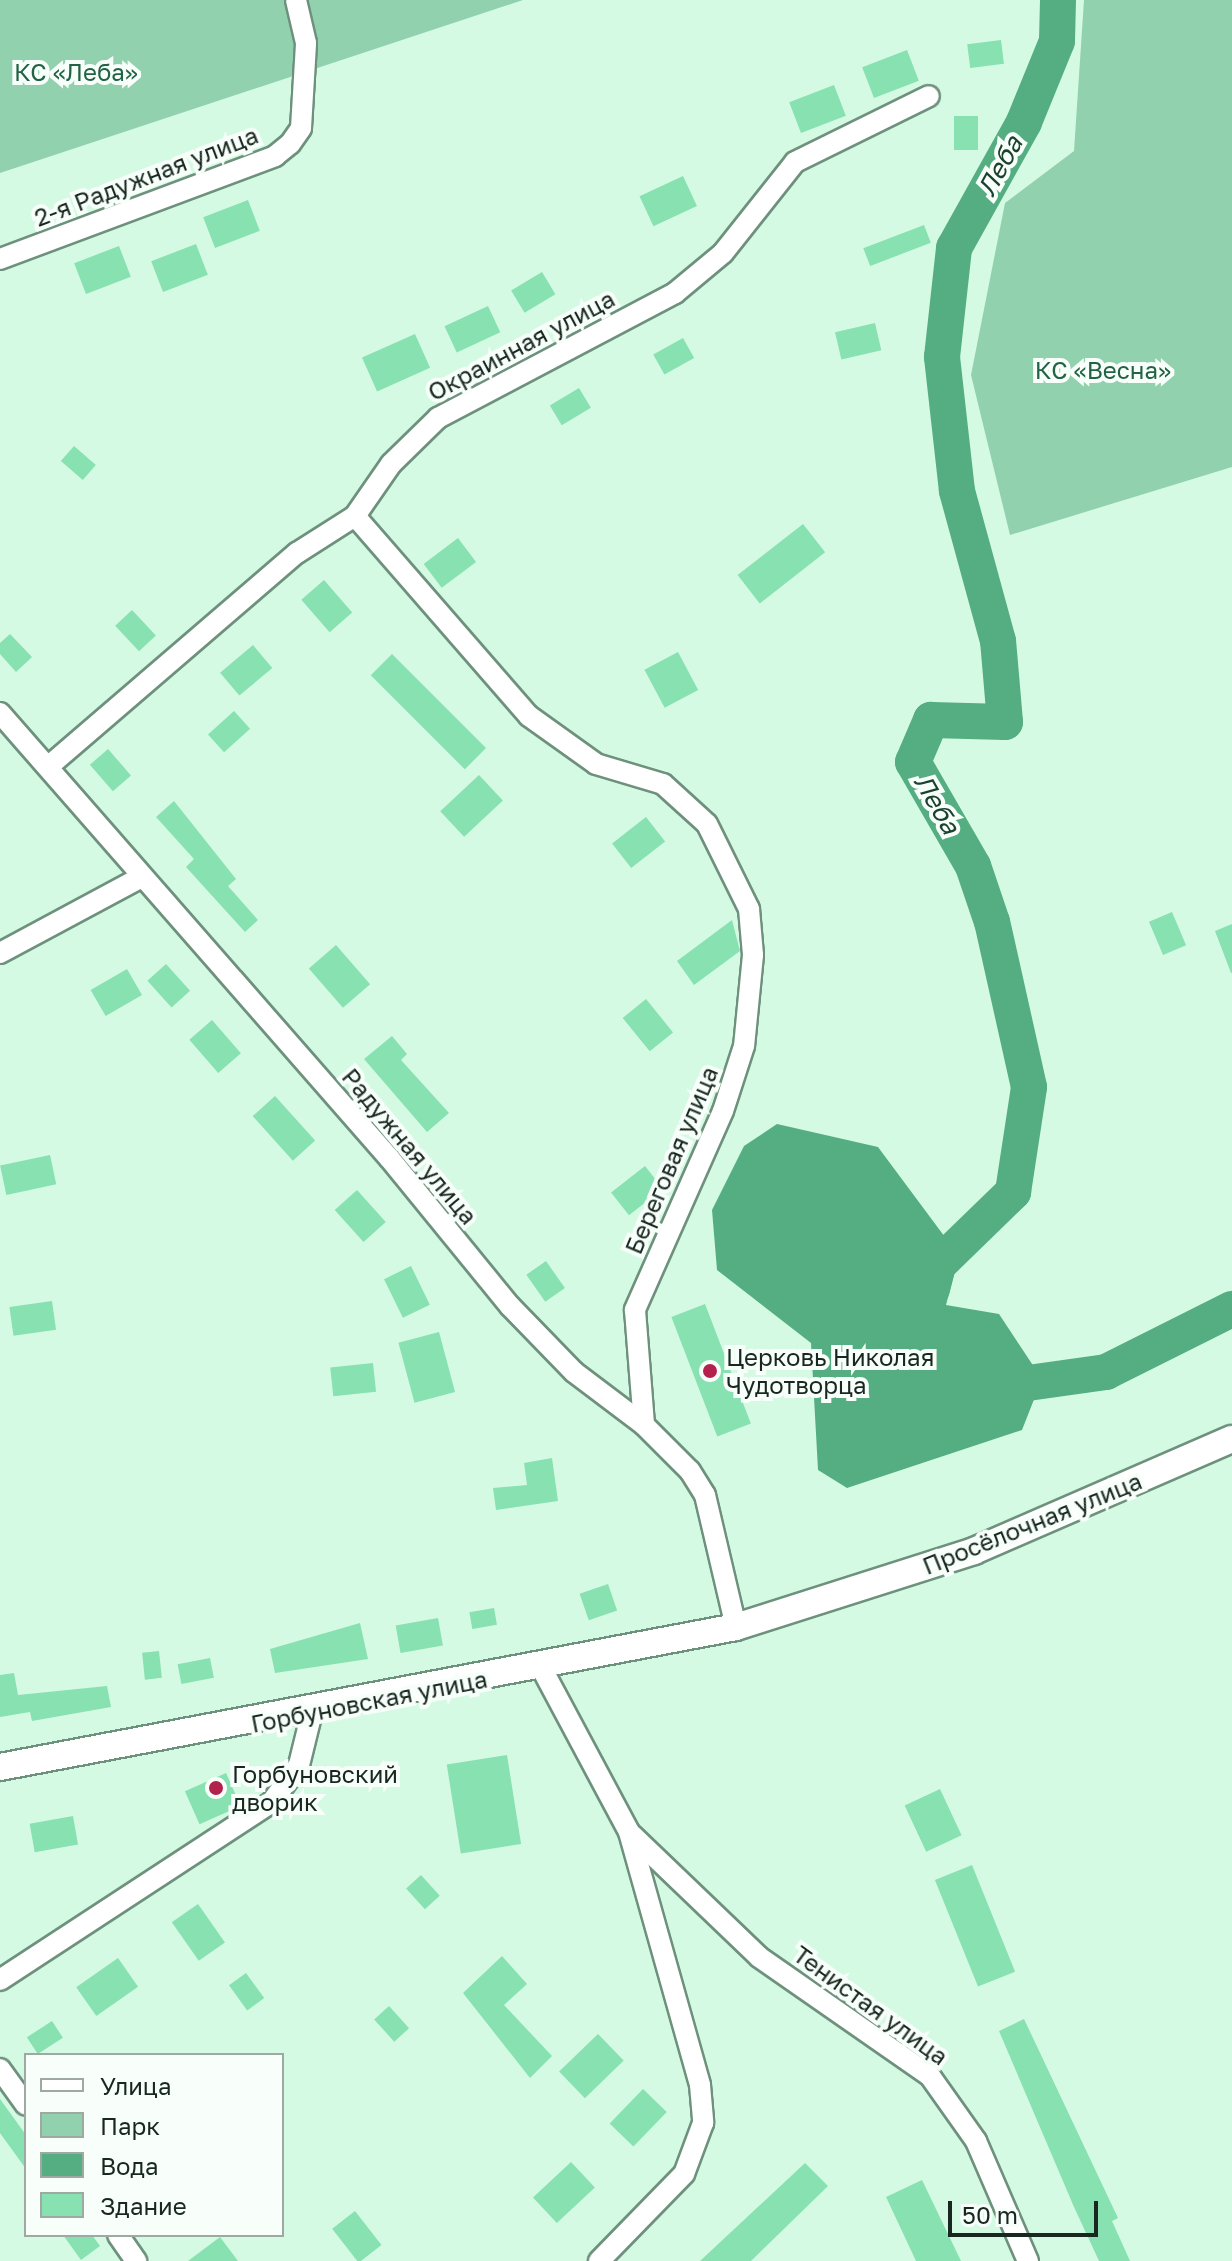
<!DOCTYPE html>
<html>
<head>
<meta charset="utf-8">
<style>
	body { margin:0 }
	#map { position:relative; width:1232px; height:2261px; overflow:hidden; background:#d5fae4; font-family:"Golos Text",sans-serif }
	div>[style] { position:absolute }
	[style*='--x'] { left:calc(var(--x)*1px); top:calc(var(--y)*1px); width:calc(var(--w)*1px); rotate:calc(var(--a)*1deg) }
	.green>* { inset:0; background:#91d1ae }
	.water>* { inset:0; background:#54ae81 }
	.river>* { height:36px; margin:-18px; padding:0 18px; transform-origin:18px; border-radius:18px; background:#54ae81 }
	.building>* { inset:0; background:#87e1b1; transform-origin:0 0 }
	.roads { filter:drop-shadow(2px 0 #6e917d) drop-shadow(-2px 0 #6e917d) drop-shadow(0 2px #6e917d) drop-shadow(0 -2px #6e917d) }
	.minor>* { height:20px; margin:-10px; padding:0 10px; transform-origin:10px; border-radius:10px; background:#fff }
	.major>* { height:26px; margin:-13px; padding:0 13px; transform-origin:13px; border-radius:13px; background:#fff }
	.dots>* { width:22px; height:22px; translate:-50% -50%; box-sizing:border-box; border:4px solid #f8fffa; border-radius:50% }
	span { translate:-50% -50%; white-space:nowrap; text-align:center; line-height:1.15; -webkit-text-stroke:8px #f8fffa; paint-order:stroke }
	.park-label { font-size:24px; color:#216344 }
	.street-label { font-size:24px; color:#18271f }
	.poi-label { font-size:24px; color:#18271f }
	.left { translate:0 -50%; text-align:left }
	.water-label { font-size:26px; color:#1b422e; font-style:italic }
	.legend { position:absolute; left:24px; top:2053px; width:260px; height:184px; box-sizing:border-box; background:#f8fffa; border:2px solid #9ea9a2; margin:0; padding:10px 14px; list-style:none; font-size:24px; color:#18271f }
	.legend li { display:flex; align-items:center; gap:16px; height:40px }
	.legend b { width:40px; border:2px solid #9ea9a2 }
	.scale { position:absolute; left:948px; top:2201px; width:150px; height:36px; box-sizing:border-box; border:4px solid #18271f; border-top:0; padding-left:10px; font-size:24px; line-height:28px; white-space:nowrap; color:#18271f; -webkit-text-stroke:6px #f8fffa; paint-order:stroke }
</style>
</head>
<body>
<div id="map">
	<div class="green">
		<i style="clip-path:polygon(0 0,523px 0,0 173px)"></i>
		<i style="clip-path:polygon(1084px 0,1232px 0,1232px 467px,1010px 535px,971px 375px,1005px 203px,1074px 151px)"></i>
	</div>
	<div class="water">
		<i style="clip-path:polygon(777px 1124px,878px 1147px,959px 1256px,946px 1305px,999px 1314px,1042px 1379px,1022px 1430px,847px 1488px,818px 1470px,811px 1343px,717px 1270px,712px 1210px,744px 1146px)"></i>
	</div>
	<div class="river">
		<i style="--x:932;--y:1289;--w:25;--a:-76"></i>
		<i style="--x:938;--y:1265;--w:105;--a:-44.2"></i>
		<i style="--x:1013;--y:1192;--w:106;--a:-81.3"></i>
		<i style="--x:1029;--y:1087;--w:169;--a:-102.6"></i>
		<i style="--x:992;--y:922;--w:59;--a:-108.7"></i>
		<i style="--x:973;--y:866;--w:120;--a:-120"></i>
		<i style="--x:913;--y:762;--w:46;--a:-66.8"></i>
		<i style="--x:931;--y:720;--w:74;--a:1.5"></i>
		<i style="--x:1005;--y:722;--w:81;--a:-94.9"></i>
		<i style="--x:998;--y:641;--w:156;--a:-105.3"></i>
		<i style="--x:957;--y:491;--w:135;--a:-96.4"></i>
		<i style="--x:942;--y:357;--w:110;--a:-83.7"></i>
		<i style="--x:954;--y:248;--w:144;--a:-60.9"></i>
		<i style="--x:1024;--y:122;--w:87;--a:-67.8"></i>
		<i style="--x:1057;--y:41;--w:41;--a:-88.6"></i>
		<i style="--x:992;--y:1376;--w:37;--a:11"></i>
		<i style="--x:1028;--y:1383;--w:79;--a:-8"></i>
		<i style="--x:1106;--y:1372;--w:141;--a:-26.6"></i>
	</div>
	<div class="building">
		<i style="left:1001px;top:40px;width:24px;height:34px;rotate:83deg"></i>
		<i style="left:907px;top:50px;width:33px;height:48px;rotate:69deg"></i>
		<i style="left:834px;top:85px;width:33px;height:48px;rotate:69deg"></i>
		<i style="left:954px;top:116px;width:24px;height:34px"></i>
		<i style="left:683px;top:176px;width:33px;height:48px;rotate:65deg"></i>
		<i style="left:248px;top:200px;width:33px;height:48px;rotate:69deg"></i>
		<i style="left:924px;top:225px;width:19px;height:65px;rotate:69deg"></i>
		<i style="left:196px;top:244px;width:33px;height:48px;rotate:69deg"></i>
		<i style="left:119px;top:246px;width:33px;height:48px;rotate:69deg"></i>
		<i style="left:542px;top:272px;width:26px;height:36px;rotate:59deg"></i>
		<i style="left:488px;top:306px;width:29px;height:48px;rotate:65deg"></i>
		<i style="left:875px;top:323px;width:28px;height:41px;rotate:77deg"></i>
		<i style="left:415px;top:334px;width:37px;height:58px;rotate:66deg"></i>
		<i style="left:683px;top:338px;width:23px;height:34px;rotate:61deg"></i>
		<i style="left:579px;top:388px;width:23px;height:34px;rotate:59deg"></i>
		<i style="left:74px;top:446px;width:29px;height:20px;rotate:41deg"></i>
		<i style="left:803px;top:524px;width:36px;height:83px;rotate:52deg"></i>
		<i style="left:458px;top:538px;width:30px;height:43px;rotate:53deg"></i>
		<i style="left:324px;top:580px;width:43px;height:30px;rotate:49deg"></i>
		<i style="left:132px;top:610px;width:35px;height:23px;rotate:47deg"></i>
		<i style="clip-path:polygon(10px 634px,32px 657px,16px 672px,0 654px,0 643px)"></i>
		<i style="left:253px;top:645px;width:30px;height:43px;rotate:50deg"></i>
		<i style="left:678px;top:652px;width:43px;height:38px;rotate:62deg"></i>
		<i style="left:392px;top:654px;width:133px;height:30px;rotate:45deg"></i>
		<i style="left:234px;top:711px;width:24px;height:35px;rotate:48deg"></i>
		<i style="left:108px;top:749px;width:35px;height:24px;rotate:49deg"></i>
		<i style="left:479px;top:775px;width:35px;height:53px;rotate:47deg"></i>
		<i style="clip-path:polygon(174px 801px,236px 879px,228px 886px,258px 920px,245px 932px,186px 867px,194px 859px,156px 817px)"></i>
		<i style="left:646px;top:817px;width:31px;height:43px;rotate:52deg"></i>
		<i style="left:1172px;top:912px;width:36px;height:25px;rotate:67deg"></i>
		<i style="clip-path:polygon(732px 920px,740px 951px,694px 985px,677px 961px)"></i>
		<i style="clip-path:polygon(1232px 924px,1232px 973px,1231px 973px,1215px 931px)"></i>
		<i style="left:336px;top:945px;width:52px;height:36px;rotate:49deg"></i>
		<i style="left:166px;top:964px;width:36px;height:25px;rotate:48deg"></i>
		<i style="left:127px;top:969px;width:30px;height:42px;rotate:60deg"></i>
		<i style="left:646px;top:999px;width:43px;height:30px;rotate:51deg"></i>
		<i style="left:212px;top:1020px;width:44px;height:30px;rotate:49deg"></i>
		<i style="clip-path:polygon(392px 1036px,407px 1054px,401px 1060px,449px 1113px,427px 1132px,364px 1059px)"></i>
		<i style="left:275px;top:1096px;width:60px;height:30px;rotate:48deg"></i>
		<i style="left:50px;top:1155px;width:30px;height:51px;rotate:78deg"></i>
		<i style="left:645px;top:1166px;width:29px;height:43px;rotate:52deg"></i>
		<i style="left:357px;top:1190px;width:43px;height:30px;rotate:48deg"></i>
		<i style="left:546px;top:1261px;width:33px;height:24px;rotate:55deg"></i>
		<i style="left:411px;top:1266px;width:43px;height:30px;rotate:64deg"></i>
		<i style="left:52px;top:1301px;width:29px;height:43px;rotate:82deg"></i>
		<i style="left:705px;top:1304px;width:128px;height:36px;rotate:69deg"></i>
		<i style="left:439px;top:1332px;width:62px;height:42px;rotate:75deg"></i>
		<i style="left:373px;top:1363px;width:29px;height:43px;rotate:84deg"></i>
		<i style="clip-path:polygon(552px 1458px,558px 1501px,496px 1510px,493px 1488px,527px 1485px,524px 1463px)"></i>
		<i style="left:608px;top:1584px;width:28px;height:30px;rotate:71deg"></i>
		<i style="left:494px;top:1608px;width:17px;height:25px;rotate:80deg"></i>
		<i style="left:438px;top:1618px;width:28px;height:43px;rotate:80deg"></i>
		<i style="clip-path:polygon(360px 1623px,368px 1659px,275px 1673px,270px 1649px)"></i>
		<i style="left:159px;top:1651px;width:27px;height:17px;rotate:84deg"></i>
		<i style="left:210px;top:1658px;width:20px;height:33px;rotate:79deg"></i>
		<i style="clip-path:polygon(14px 1673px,18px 1695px,107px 1686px,111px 1707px,32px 1721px,30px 1712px,0 1717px,0 1675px)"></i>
		<i style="left:507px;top:1755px;width:90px;height:61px;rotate:81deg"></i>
		<i style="left:226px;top:1773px;width:36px;height:45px;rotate:66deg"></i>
		<i style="left:940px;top:1789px;width:51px;height:39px;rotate:65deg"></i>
		<i style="left:73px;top:1816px;width:29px;height:44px;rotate:80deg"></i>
		<i style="left:972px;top:1865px;width:115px;height:40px;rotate:68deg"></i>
		<i style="left:421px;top:1875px;width:28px;height:20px;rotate:48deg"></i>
		<i style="left:198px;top:1904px;width:47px;height:32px;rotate:55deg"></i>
		<i style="clip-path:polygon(502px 1956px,527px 1984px,504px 2005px,552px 2056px,530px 2078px,463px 1993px)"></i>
		<i style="left:118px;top:1958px;width:35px;height:51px;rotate:55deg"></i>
		<i style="left:246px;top:1973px;width:31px;height:21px;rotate:54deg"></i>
		<i style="left:389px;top:2006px;width:30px;height:20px;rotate:48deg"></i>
		<i style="clip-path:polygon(1024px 2019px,1118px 2218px,1112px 2221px,1130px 2261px,1099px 2261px,1074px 2207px,999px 2031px)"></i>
		<i style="left:52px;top:2021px;width:20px;height:30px;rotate:57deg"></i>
		<i style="left:598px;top:2034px;width:37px;height:54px;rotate:46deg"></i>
		<i style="left:643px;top:2089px;width:33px;height:48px;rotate:44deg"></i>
		<i style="clip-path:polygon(0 2099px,26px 2135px,26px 2169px,0 2133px)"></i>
		<i style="left:571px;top:2162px;width:35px;height:52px;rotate:47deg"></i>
		<i style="clip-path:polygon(805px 2163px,828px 2186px,751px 2261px,700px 2261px)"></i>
		<i style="clip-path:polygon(922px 2180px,961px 2261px,916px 2261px,886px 2197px)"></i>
		<i style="left:355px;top:2211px;width:43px;height:29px;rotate:52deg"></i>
		<i style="clip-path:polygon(63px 2235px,92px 2235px,100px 2246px,81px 2260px)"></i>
		<i style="clip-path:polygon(220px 2237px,238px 2261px,188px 2261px)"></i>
	</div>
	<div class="roads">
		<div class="minor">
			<i style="--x:0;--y:259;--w:294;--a:-20.5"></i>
			<i style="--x:275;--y:156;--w:19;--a:-39"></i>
			<i style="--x:290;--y:144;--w:19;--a:-55"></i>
			<i style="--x:301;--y:128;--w:85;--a:-86.6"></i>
			<i style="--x:306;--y:43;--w:44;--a:-103.1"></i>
			<i style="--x:355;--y:516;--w:265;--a:49"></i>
			<i style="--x:529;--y:716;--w:82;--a:35.6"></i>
			<i style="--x:596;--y:764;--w:70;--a:16.6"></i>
			<i style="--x:663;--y:784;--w:59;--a:42.3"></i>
			<i style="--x:707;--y:824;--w:95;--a:63.7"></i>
			<i style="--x:749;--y:909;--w:46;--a:85"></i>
			<i style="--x:753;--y:955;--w:91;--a:95.6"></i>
			<i style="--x:744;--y:1046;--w:68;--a:107.9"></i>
			<i style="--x:723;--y:1111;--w:218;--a:113.9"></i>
			<i style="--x:635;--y:1310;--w:115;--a:85.5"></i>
			<i style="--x:0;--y:713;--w:592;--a:48.83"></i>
			<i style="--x:390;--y:1159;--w:190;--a:50.8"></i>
			<i style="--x:510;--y:1306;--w:92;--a:45.9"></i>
			<i style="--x:574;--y:1372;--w:88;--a:37.1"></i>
			<i style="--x:644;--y:1425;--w:65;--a:45"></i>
			<i style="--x:690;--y:1471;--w:28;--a:58"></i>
			<i style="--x:705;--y:1495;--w:136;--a:76.8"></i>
			<i style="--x:49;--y:766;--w:327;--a:-40.7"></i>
			<i style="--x:297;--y:553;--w:69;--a:-32.5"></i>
			<i style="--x:355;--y:516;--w:63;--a:-55.3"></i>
			<i style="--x:391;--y:464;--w:66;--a:-44.4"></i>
			<i style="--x:438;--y:418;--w:268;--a:-27.8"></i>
			<i style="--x:675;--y:293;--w:62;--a:-39.8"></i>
			<i style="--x:723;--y:253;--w:116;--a:-51.6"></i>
			<i style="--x:795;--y:162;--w:149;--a:-26.2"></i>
			<i style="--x:0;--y:953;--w:161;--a:-28.2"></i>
			<i style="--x:541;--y:1667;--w:187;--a:61.9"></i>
			<i style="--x:629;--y:1832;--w:263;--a:74.3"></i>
			<i style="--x:700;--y:2085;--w:38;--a:85"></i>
			<i style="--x:703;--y:2123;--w:54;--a:110.4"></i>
			<i style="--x:684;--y:2174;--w:122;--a:134.3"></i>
			<i style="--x:632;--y:1835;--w:176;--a:43.8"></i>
			<i style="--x:759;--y:1957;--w:208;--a:34.8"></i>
			<i style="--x:930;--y:2076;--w:80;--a:54.7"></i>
			<i style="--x:976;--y:2141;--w:131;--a:66.6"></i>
			<i style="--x:0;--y:1980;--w:324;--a:-33.2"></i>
			<i style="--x:271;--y:1803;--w:47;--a:-53.6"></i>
			<i style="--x:299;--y:1765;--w:55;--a:-76.2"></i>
			<i style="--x:0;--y:2069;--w:44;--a:54.2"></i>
			<i style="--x:118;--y:2235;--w:32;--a:55"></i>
		</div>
		<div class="major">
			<i style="--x:0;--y:1767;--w:749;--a:-10.77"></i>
			<i style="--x:736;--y:1627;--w:250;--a:-17.7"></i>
			<i style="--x:974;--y:1551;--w:281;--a:-23.5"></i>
		</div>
	</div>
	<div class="dots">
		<i style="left:710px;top:1371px;background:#b3224e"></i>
		<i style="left:216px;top:1788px;background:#b3224e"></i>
	</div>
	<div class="park-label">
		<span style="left:76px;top:72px">КС «Леба»</span>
		<span style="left:1103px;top:370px">КС «Весна»</span>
	</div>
	<div class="street-label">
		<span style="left:146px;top:176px;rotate:-21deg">2-я Радужная улица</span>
		<span style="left:521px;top:345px;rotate:-28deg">Окраинная улица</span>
		<span style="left:410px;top:1146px;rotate:50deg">Радужная улица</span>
		<span style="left:671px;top:1160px;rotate:-67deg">Береговая улица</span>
		<span style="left:1032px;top:1523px;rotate:-22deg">Просёлочная улица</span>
		<span style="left:369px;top:1701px;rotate:-11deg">Горбуновская улица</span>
		<span style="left:871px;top:2005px;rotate:36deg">Тенистая улица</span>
	</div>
	<div class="poi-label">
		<span class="left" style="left:726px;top:1371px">Церковь Николая<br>Чудотворца</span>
		<span class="left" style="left:232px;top:1788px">Горбуновский<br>дворик</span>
	</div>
	<div class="water-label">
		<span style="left:1000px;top:166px;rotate:-61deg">Леба</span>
		<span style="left:937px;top:804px;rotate:60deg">Леба</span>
	</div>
	<ul class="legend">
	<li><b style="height:10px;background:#fff"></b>Улица</li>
	<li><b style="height:22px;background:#91d1ae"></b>Парк</li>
	<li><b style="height:22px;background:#54ae81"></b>Вода</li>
	<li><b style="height:22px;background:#87e1b1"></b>Здание</li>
	</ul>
	<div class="scale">50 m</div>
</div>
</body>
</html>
